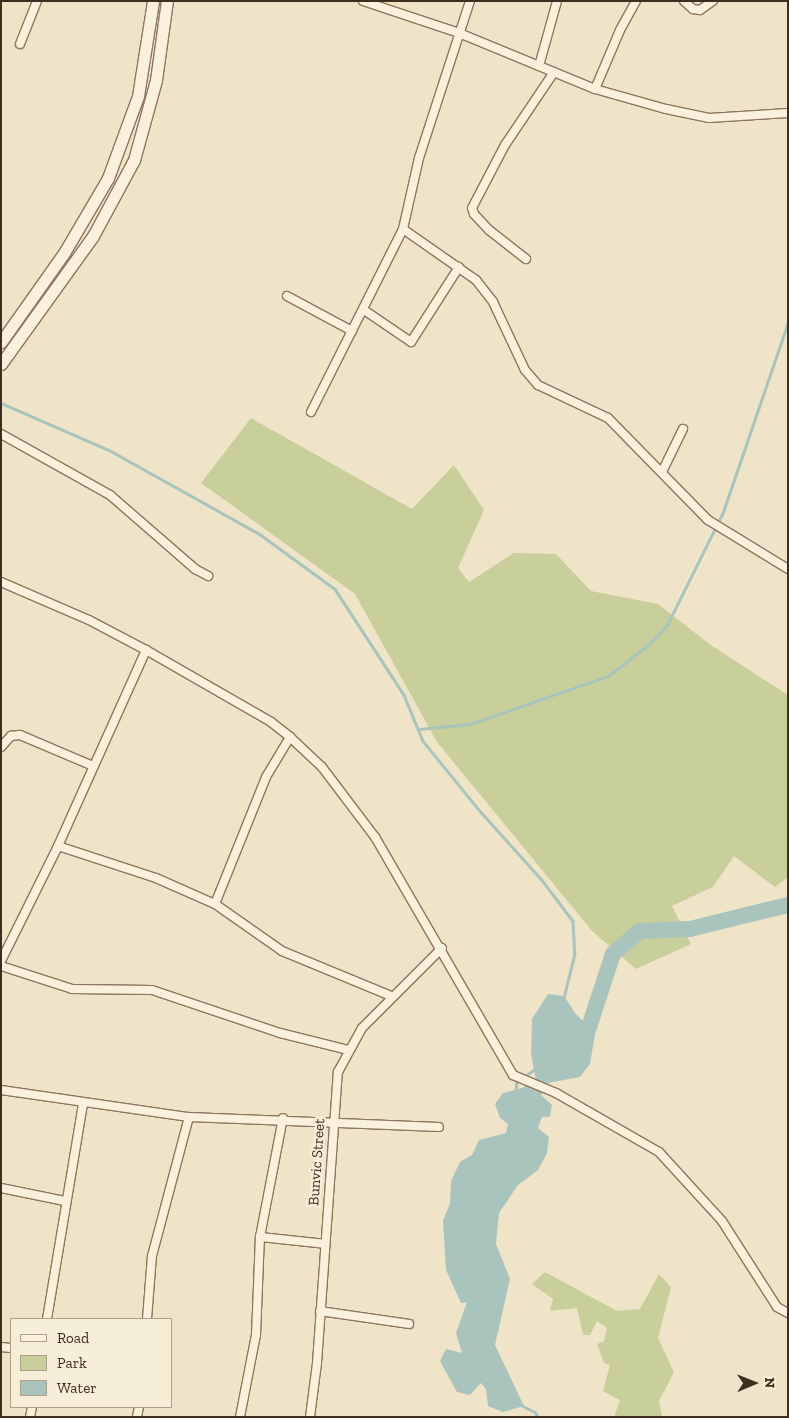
<!DOCTYPE html>
<html>
<head>
<meta charset="utf-8">
<style>
	body { margin:0 }
	#map { position:relative; width:789px; height:1418px; overflow:hidden; background:#f0e4c8; font-family:"Zilla Slab",serif }
	div>[style] { position:absolute }
	[style*='--x'] { left:calc(var(--x)*1px); top:calc(var(--y)*1px); width:calc(var(--w)*1px); rotate:calc(var(--a)*1deg) }
	.green>* { inset:0; background:#c9cf9b }
	.water>* { inset:0; background:#a9c4bc }
	.stream>* { height:2.5px; margin:-1.25px; padding:0 1.25px; transform-origin:1.25px; border-radius:1.25px; background:#a9c4bc }
	.river>* { height:16px; margin:-8px; padding:0 8px; transform-origin:8px; border-radius:8px; background:#a9c4bc }
	.roads { filter:drop-shadow(1px 0 #8d765c) drop-shadow(-1px 0 #8d765c) drop-shadow(0 1px #8d765c) drop-shadow(0 -1px #8d765c) }
	.minor>* { height:8px; margin:-4px; padding:0 4px; transform-origin:4px; border-radius:4px; background:#faf1dc }
	.secondary>* { height:11px; margin:-5.5px; padding:0 5.5px; transform-origin:5.5px; border-radius:5.5px; background:#faf1dc }
	span { translate:-50% -50%; white-space:nowrap; text-align:center; line-height:1.15; -webkit-text-stroke:4.5px #f7eed8; paint-order:stroke }
	.street-label { font-size:15px; color:#3d2e20 }
	.frame { position:absolute; inset:0; border:2px solid #3d2e20; pointer-events:none }
	.legend { position:absolute; left:10px; top:1318px; width:162px; height:90px; box-sizing:border-box; background:#f7eed8; border:1px solid #ada18e; margin:0; padding:6px 9px; list-style:none; font-size:15px; color:#3d2e20 }
	.legend li { display:flex; align-items:center; gap:10px; height:25px }
	.legend b { width:25px; border:1px solid #ada18e }
	.north { position:absolute; left:729px; top:1358px; width:50px; height:50px; -webkit-text-stroke:4px #f7eed8; paint-order:stroke; rotate:89deg; font-size:14px; font-weight:700; line-height:20px; text-align:center; color:#3d2e20 }
	.north::after { content:''; display:block; margin:auto; width:18px; height:22px; background:#3d2e20; clip-path:polygon(50% 0,100% 100%,50% 72%,0 100%) }
</style>
</head>
<body>
<div id="map">
	<div class="green">
		<i style="clip-path:polygon(251px 418px,412px 509px,454px 465px,484px 510px,458px 568px,469px 582px,514px 553px,556px 554px,591px 591px,658px 604px,712px 646px,788px 695px,788px 877px,775px 887px,734px 856px,713px 887px,672px 906px,691px 944px,636px 969px,592px 931px,437px 742px,355px 594px,201px 483px)"></i>
		<i style="clip-path:polygon(545px 1272px,617px 1311px,640px 1309px,659px 1274px,671px 1287px,658px 1338px,674px 1372px,659px 1401px,662px 1417px,614px 1417px,620px 1400px,603px 1391px,610px 1365px,604px 1363px,597px 1344px,604px 1341px,607px 1328px,597px 1321px,590px 1335px,583px 1335px,577px 1308px,550px 1311px,553px 1299px,532px 1284px)"></i>
	</div>
	<div class="water">
		<i style="clip-path:polygon(548px 994px,564px 996px,575px 1013px,589px 1027px,596px 1028px,590px 1064px,580px 1077px,548px 1083px,541px 1095px,552px 1105px,550px 1117px,542px 1117px,538px 1128px,549px 1137px,547px 1153px,538px 1170px,518px 1185px,499px 1213px,496px 1244px,510px 1279px,495px 1345px,524px 1406px,503px 1412px,488px 1406px,486px 1389px,481px 1383px,470px 1395px,457px 1392px,440px 1361px,446px 1349px,462px 1353px,456px 1333px,467px 1302px,461px 1303px,446px 1270px,443px 1221px,450px 1203px,451px 1181px,460px 1162px,472px 1155px,479px 1140px,506px 1133px,508px 1124px,500px 1118px,495px 1104px,503px 1093px,522px 1088px,536px 1080px,531px 1054px,532px 1019px)"></i>
	</div>
	<div class="stream">
		<i style="--x:1;--y:403;--w:120;--a:23.6"></i>
		<i style="--x:111;--y:451;--w:172;--a:29.2"></i>
		<i style="--x:261;--y:535;--w:92;--a:36.1"></i>
		<i style="--x:335;--y:589;--w:126;--a:56.9"></i>
		<i style="--x:404;--y:695;--w:50;--a:67.6"></i>
		<i style="--x:423;--y:741;--w:92;--a:50.8"></i>
		<i style="--x:481;--y:812;--w:91;--a:48.1"></i>
		<i style="--x:542;--y:880;--w:51;--a:52.9"></i>
		<i style="--x:573;--y:921;--w:33;--a:87"></i>
		<i style="--x:575;--y:954;--w:45;--a:104"></i>
		<i style="--x:419;--y:729;--w:51;--a:-5.6"></i>
		<i style="--x:470;--y:724;--w:146;--a:-19.2"></i>
		<i style="--x:608;--y:676;--w:49;--a:-37.6"></i>
		<i style="--x:647;--y:646;--w:29;--a:-46"></i>
		<i style="--x:667;--y:625;--w:126;--a:-63.6"></i>
		<i style="--x:723;--y:512;--w:201;--a:-71.1"></i>
		<i style="--x:524;--y:1077;--w:15;--a:-37"></i>
		<i style="--x:516;--y:1090;--w:7;--a:-90"></i>
		<i style="--x:516;--y:1083;--w:5;--a:-37"></i>
		<i style="--x:521;--y:1405;--w:16;--a:27"></i>
		<i style="--x:535;--y:1412;--w:6;--a:59"></i>
	</div>
	<div class="river">
		<i style="--x:589;--y:1027;--w:77;--a:-71.8"></i>
		<i style="--x:613;--y:954;--w:35;--a:-41"></i>
		<i style="--x:639;--y:931;--w:51;--a:-2.2"></i>
		<i style="--x:690;--y:929;--w:101;--a:-13.8"></i>
	</div>
	<div class="roads">
		<div class="minor">
			<i style="--x:363;--y:1;--w:101;--a:18.4"></i>
			<i style="--x:459;--y:33;--w:147;--a:22.4"></i>
			<i style="--x:595;--y:89;--w:74;--a:15.7"></i>
			<i style="--x:666;--y:109;--w:44;--a:11.8"></i>
			<i style="--x:709;--y:118;--w:79;--a:-3.6"></i>
			<i style="--x:470;--y:1;--w:165;--a:108"></i>
			<i style="--x:419;--y:158;--w:73;--a:102.7"></i>
			<i style="--x:403;--y:229;--w:89;--a:34.9"></i>
			<i style="--x:476;--y:280;--w:28;--a:52"></i>
			<i style="--x:493;--y:302;--w:75;--a:64.8"></i>
			<i style="--x:525;--y:370;--w:20;--a:49"></i>
			<i style="--x:538;--y:385;--w:77;--a:25.2"></i>
			<i style="--x:608;--y:418;--w:143;--a:45.6"></i>
			<i style="--x:708;--y:520;--w:94;--a:31.5"></i>
			<i style="--x:684;--y:1;--w:12;--a:42"></i>
			<i style="--x:693;--y:9;--w:7;--a:8"></i>
			<i style="--x:700;--y:10;--w:16;--a:-35"></i>
			<i style="--x:20;--y:44;--w:46;--a:-68.4"></i>
			<i style="--x:539;--y:66;--w:67;--a:-74.5"></i>
			<i style="--x:595;--y:89;--w:64;--a:-67"></i>
			<i style="--x:620;--y:30;--w:33;--a:-61"></i>
			<i style="--x:526;--y:259;--w:47;--a:-141.9"></i>
			<i style="--x:489;--y:230;--w:22;--a:-133"></i>
			<i style="--x:474;--y:214;--w:6;--a:-108"></i>
			<i style="--x:472;--y:208;--w:71;--a:-62.4"></i>
			<i style="--x:505;--y:145;--w:88;--a:-56.1"></i>
			<i style="--x:287;--y:296;--w:74;--a:28.3"></i>
			<i style="--x:364;--y:310;--w:57;--a:34.2"></i>
			<i style="--x:411;--y:342;--w:89;--a:-57.4"></i>
			<i style="--x:311;--y:412;--w:205;--a:-63.3"></i>
			<i style="--x:1;--y:434;--w:125;--a:29.2"></i>
			<i style="--x:110;--y:495;--w:113;--a:41"></i>
			<i style="--x:195;--y:569;--w:15;--a:28"></i>
			<i style="--x:662;--y:472;--w:48;--a:-64"></i>
			<i style="--x:1;--y:582;--w:96;--a:23.4"></i>
			<i style="--x:89;--y:620;--w:64;--a:27.8"></i>
			<i style="--x:146;--y:650;--w:144;--a:29.9"></i>
			<i style="--x:271;--y:722;--w:24;--a:38"></i>
			<i style="--x:290;--y:737;--w:44;--a:43.2"></i>
			<i style="--x:322;--y:767;--w:88;--a:52.9"></i>
			<i style="--x:375;--y:837;--w:275;--a:59.9"></i>
			<i style="--x:513;--y:1075;--w:47;--a:22.7"></i>
			<i style="--x:556;--y:1093;--w:119;--a:29.8"></i>
			<i style="--x:659;--y:1152;--w:93;--a:47.6"></i>
			<i style="--x:722;--y:1221;--w:102;--a:57.4"></i>
			<i style="--x:777;--y:1307;--w:13;--a:29"></i>
			<i style="--x:1;--y:747;--w:15;--a:-48"></i>
			<i style="--x:11;--y:736;--w:9;--a:-6"></i>
			<i style="--x:20;--y:735;--w:79;--a:23"></i>
			<i style="--x:58;--y:846;--w:103;--a:18.1"></i>
			<i style="--x:156;--y:878;--w:64;--a:23.8"></i>
			<i style="--x:215;--y:904;--w:82;--a:35"></i>
			<i style="--x:282;--y:951;--w:118;--a:22.4"></i>
			<i style="--x:215;--y:904;--w:137;--a:-68.1"></i>
			<i style="--x:266;--y:777;--w:47;--a:-59"></i>
			<i style="--x:1;--y:961;--w:128;--a:-63.6"></i>
			<i style="--x:58;--y:846;--w:215;--a:-65.8"></i>
			<i style="--x:1;--y:966;--w:75;--a:17.9"></i>
			<i style="--x:72;--y:989;--w:80;--a:0.7"></i>
			<i style="--x:152;--y:990;--w:135;--a:18.6"></i>
			<i style="--x:280;--y:1033;--w:70;--a:14"></i>
			<i style="--x:1;--y:1090;--w:190;--a:8.2"></i>
			<i style="--x:189;--y:1117;--w:250;--a:2.3"></i>
			<i style="--x:1;--y:1188;--w:65;--a:11.5"></i>
			<i style="--x:260;--y:1237;--w:65;--a:6.1"></i>
			<i style="--x:320;--y:1311;--w:90;--a:8.3"></i>
			<i style="--x:47;--y:1319;--w:219;--a:-80.5"></i>
			<i style="--x:147;--y:1319;--w:63;--a:-85.5"></i>
			<i style="--x:152;--y:1256;--w:144;--a:-75.1"></i>
			<i style="--x:1;--y:1347;--w:10;--a:6"></i>
			<i style="--x:30;--y:1417;--w:10;--a:-79"></i>
			<i style="--x:137;--y:1417;--w:10;--a:-79"></i>
			<i style="--x:240;--y:1417;--w:84;--a:-79"></i>
			<i style="--x:256;--y:1335;--w:98;--a:-87.7"></i>
			<i style="--x:260;--y:1237;--w:121;--a:-79.1"></i>
			<i style="--x:310;--y:1417;--w:54;--a:-82.6"></i>
			<i style="--x:317;--y:1363;--w:292;--a:-85.9"></i>
			<i style="--x:338;--y:1072;--w:50;--a:-61.4"></i>
			<i style="--x:362;--y:1028;--w:113;--a:-45"></i>
		</div>
		<div class="secondary">
			<i style="--x:1;--y:342;--w:109;--a:-54.7"></i>
			<i style="--x:64;--y:253;--w:87;--a:-59.6"></i>
			<i style="--x:108;--y:178;--w:87;--a:-69.9"></i>
			<i style="--x:138;--y:96;--w:96;--a:-81"></i>
			<i style="--x:1;--y:364;--w:158;--a:-54.3"></i>
			<i style="--x:93;--y:236;--w:86;--a:-61.7"></i>
			<i style="--x:134;--y:160;--w:83;--a:-74.6"></i>
			<i style="--x:156;--y:80;--w:80;--a:-82.1"></i>
		</div>
	</div>
	<div class="street-label">
		<span style="left:317px;top:1162px;rotate:-86deg">Bunvic Street</span>
	</div>
	<div class="frame"></div>
	<ul class="legend">
	<li><b style="height:6px;background:#faf1dc"></b>Road</li>
	<li><b style="height:14px;background:#c9cf9b"></b>Park</li>
	<li><b style="height:14px;background:#a9c4bc"></b>Water</li>
	</ul>
	<div class="north">N</div>
</div>
</body>
</html>
